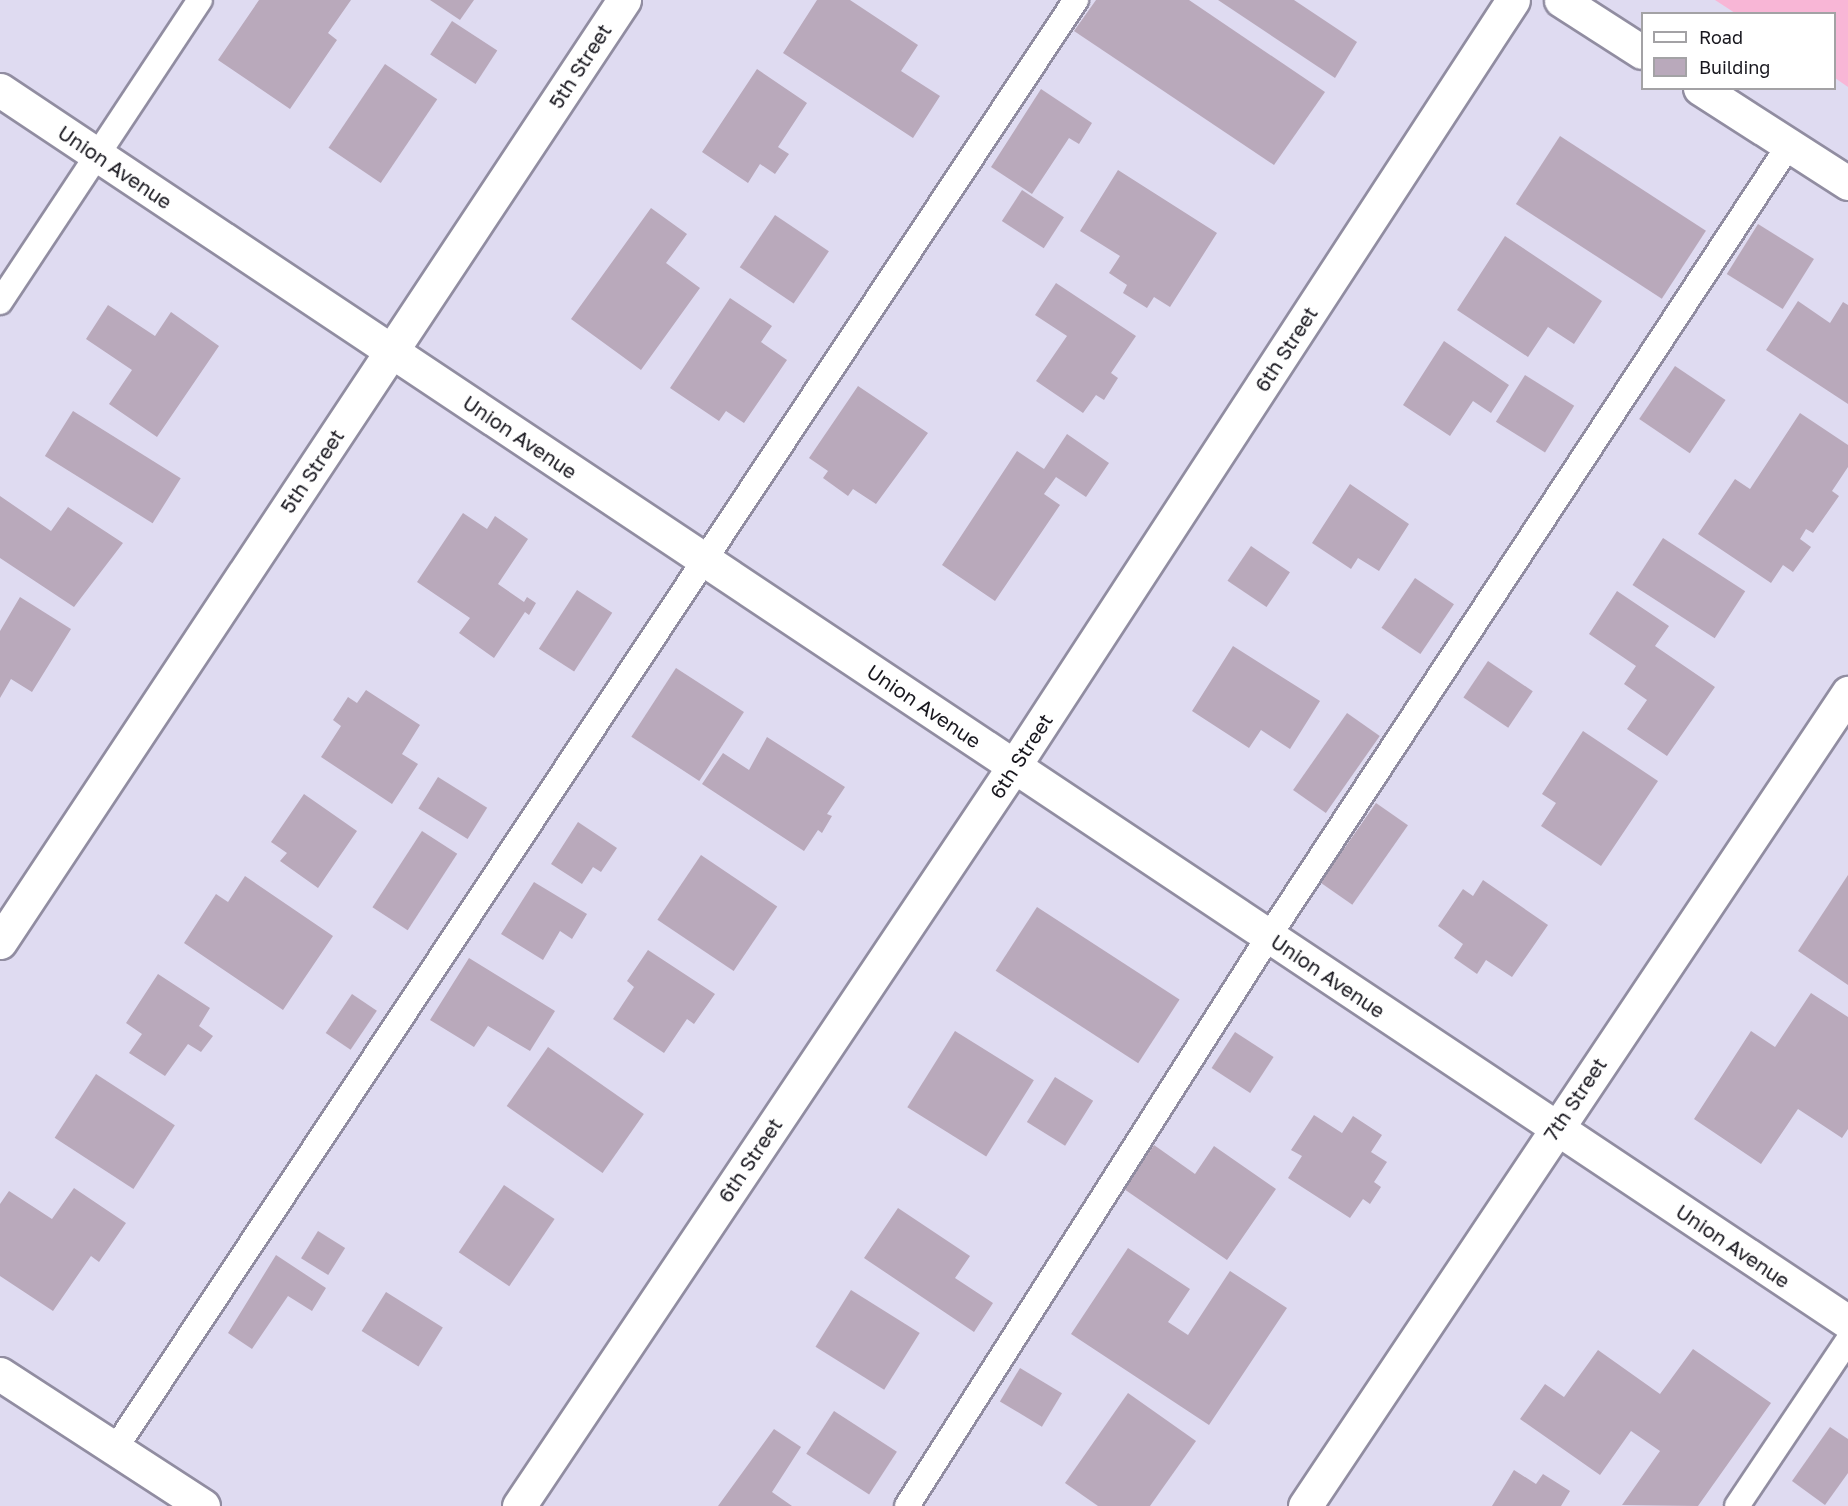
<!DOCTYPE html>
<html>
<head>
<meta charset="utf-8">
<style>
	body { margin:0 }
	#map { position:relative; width:1848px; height:1506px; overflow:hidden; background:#dfdbf1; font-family:"Golos Text",sans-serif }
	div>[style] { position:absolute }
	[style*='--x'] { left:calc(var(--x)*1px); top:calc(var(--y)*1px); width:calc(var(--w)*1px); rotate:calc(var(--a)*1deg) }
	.green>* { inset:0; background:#f8b6d6 }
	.building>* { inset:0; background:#b9a9bb; transform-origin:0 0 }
	.roads { filter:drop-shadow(2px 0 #918da1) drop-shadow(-2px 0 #918da1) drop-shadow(0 2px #918da1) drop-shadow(0 -2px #918da1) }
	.service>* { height:24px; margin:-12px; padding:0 12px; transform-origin:12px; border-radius:12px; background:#fff }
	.minor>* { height:33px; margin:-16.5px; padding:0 16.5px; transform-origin:16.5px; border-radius:16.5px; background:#fff }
	.tertiary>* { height:33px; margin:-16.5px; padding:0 16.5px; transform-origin:16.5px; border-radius:16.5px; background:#fff }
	span { translate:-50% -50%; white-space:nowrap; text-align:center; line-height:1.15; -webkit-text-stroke:5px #fff; paint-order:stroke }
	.street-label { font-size:20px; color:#18171e }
	.legend { position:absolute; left:1641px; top:12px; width:195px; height:78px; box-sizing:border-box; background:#fff; border:2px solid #a3a2a5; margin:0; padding:8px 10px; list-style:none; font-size:18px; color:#18171e }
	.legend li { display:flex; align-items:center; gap:12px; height:30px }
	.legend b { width:30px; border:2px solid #a3a2a5 }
</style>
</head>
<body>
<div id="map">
	<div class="green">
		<i style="clip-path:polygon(1715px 0,1848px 0,1848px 87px,1835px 78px,1834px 14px,1735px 13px)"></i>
	</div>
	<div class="building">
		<i style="clip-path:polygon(259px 0,351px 0,328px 33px,337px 40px,290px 109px,218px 60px)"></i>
		<i style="clip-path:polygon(430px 0,474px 0,460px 20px)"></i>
		<i style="clip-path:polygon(817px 0,850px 0,918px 45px,901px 71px,940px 96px,913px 138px,783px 53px)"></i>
		<i style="clip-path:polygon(1096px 0,1189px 0,1325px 92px,1274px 165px,1074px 31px)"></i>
		<i style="clip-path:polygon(1218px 0,1294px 0,1357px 42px,1335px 78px)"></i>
		<i style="left:452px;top:21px;width:54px;height:40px;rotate:33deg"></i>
		<i style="left:385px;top:64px;width:63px;height:101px;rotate:34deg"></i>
		<i style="clip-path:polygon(757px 69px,807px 103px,778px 147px,789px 154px,775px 174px,760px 164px,748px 183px,702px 152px)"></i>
		<i style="clip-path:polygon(1041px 89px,1092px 123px,1079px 144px,1069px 138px,1032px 194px,991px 167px)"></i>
		<i style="left:1560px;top:136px;width:174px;height:81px;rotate:33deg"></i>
		<i style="clip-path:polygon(1118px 170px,1217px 233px,1170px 307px,1154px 297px,1147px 308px,1123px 293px,1127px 285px,1109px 273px,1120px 256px,1080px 231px)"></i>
		<i style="left:1022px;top:190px;width:50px;height:37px;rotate:33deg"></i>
		<i style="clip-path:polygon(651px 208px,687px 234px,666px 263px,700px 288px,641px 370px,571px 319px)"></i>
		<i style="left:775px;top:215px;width:65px;height:63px;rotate:34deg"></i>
		<i style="left:1758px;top:224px;width:66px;height:59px;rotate:32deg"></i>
		<i style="clip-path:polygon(1505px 236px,1602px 301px,1574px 344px,1548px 327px,1528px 357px,1457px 310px)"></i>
		<i style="clip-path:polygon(1056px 283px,1136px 336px,1111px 373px,1118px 378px,1104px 400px,1096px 395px,1083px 413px,1036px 381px,1067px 336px,1035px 315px)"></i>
		<i style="clip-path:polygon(730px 298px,772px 326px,761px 342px,787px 360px,744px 423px,726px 411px,719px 421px,670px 388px)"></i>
		<i style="clip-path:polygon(1798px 301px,1830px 323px,1843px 302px,1848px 305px,1848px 404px,1766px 350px)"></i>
		<i style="clip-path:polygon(108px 305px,155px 336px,171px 312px,219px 346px,157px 437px,109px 404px,132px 370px,86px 339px)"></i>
		<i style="clip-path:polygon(1444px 341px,1509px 385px,1491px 413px,1473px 401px,1450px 436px,1403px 405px)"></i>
		<i style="left:1675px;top:366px;width:61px;height:64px;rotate:34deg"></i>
		<i style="left:1525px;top:375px;width:58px;height:55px;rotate:32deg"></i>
		<i style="clip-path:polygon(858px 386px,928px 433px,876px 504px,853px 489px,848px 496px,823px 478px,828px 471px,809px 458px)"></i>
		<i style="left:73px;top:411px;width:127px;height:53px;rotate:32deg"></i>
		<i style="clip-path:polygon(1800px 413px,1848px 445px,1848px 467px,1832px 491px,1839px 496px,1813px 533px,1806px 529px,1800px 539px,1811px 547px,1793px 572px,1783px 565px,1771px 583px,1698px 534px,1735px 479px,1750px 489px)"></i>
		<i style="clip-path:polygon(1067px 434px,1109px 463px,1086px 497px,1056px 477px,1044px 494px,1060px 505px,995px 601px,942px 565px,1017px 451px,1044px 469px)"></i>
		<i style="clip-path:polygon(1350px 484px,1409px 524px,1379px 571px,1358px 558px,1351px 569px,1312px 543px)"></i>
		<i style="clip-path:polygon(0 496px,51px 531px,68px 507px,123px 543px,74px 607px,0 558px)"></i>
		<i style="clip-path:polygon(463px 513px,487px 529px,495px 516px,528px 539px,498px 584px,524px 602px,527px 597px,536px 603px,529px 615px,525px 612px,494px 658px,459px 633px,470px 618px,417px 582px)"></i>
		<i style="left:1663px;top:538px;width:98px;height:56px;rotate:33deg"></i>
		<i style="left:1251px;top:546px;width:47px;height:42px;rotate:34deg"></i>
		<i style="left:1415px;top:578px;width:47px;height:60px;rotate:34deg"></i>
		<i style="left:577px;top:590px;width:42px;height:70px;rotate:33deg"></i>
		<i style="clip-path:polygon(1617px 591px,1669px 626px,1655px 646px,1715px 687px,1667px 756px,1627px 729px,1647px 700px,1624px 684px,1636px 666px,1589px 634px)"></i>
		<i style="clip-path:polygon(20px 597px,71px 629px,32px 692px,11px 679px,0 698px,0 631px)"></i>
		<i style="clip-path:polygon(1233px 646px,1320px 701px,1290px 749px,1261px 730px,1249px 748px,1192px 711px)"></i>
		<i style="left:1488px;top:661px;width:54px;height:44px;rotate:34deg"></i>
		<i style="left:676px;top:668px;width:81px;height:82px;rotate:33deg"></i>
		<i style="clip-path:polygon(366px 690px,420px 725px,402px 754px,418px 764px,392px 804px,321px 757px,341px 726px,333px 720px,348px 697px,357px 703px)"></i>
		<i style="left:1347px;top:713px;width:40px;height:94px;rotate:35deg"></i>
		<i style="clip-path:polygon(1583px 731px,1658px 781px,1601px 866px,1541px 826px,1556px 803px,1542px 794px)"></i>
		<i style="clip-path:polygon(767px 737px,845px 787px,827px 814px,832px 816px,822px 833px,818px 830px,804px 851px,702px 784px,723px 753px,749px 770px)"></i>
		<i style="left:438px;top:777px;width:58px;height:37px;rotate:32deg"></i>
		<i style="clip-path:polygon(304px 794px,357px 831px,318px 888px,280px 861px,287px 853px,271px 842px)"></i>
		<i style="left:1376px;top:803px;width:39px;height:97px;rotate:35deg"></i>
		<i style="clip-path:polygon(578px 822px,617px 848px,601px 872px,593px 867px,582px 884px,551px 864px)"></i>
		<i style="left:422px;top:831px;width:42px;height:91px;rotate:33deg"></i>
		<i style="left:701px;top:855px;width:92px;height:78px;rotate:34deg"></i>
		<i style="clip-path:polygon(1848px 875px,1848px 985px,1798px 951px)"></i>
		<i style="clip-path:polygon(245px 876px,333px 936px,283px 1010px,184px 943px,216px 894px,228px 902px)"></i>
		<i style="clip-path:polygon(1483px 880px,1548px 925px,1512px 977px,1486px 960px,1477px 974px,1454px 958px,1463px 944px,1438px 926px,1463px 889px,1473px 896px)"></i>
		<i style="clip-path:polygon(534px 882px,587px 914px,572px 939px,560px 931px,543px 960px,501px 934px)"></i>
		<i style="left:1037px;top:907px;width:170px;height:76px;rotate:33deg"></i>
		<i style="clip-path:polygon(648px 950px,715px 994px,694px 1024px,687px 1019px,664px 1053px,613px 1019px,634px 987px,627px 981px)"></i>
		<i style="clip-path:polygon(469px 958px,555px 1011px,530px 1051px,488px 1026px,474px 1047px,430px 1020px)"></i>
		<i style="clip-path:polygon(158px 974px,210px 1008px,199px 1026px,213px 1036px,201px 1052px,188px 1044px,165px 1076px,129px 1053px,142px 1034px,126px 1023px)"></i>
		<i style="clip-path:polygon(1811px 993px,1848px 1017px,1848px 1129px,1842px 1138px,1798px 1109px,1761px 1164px,1694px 1119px,1751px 1031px,1775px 1047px)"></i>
		<i style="left:352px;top:994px;width:30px;height:47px;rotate:34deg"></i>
		<i style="left:955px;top:1031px;width:93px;height:90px;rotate:32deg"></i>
		<i style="left:1235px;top:1032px;width:46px;height:43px;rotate:33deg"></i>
		<i style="left:548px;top:1047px;width:117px;height:72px;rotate:35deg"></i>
		<i style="left:96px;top:1074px;width:94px;height:76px;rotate:33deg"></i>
		<i style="left:1055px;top:1077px;width:45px;height:53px;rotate:32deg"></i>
		<i style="clip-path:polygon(1314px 1115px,1342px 1133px,1353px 1116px,1382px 1135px,1371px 1152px,1387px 1162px,1374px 1182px,1381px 1187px,1370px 1204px,1363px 1199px,1350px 1218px,1288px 1178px,1302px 1156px,1291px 1150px)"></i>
		<i style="clip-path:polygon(1154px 1145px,1195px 1174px,1214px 1146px,1276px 1189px,1227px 1260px,1124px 1189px)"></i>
		<i style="left:504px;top:1185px;width:61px;height:81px;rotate:34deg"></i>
		<i style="clip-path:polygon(74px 1188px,126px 1223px,99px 1262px,91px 1256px,53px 1311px,0 1276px,0 1204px,9px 1191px,52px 1219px)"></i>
		<i style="clip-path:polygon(898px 1208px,970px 1256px,955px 1278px,993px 1303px,974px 1332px,864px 1258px)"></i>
		<i style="left:318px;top:1231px;width:32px;height:32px;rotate:32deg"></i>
		<i style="clip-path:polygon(1128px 1248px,1190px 1289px,1168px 1322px,1188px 1335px,1230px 1271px,1287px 1308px,1209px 1425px,1071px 1334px)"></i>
		<i style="clip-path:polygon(276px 1255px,326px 1288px,312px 1311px,288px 1296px,252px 1349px,228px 1333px)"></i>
		<i style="left:851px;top:1290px;width:81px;height:67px;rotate:32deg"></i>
		<i style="left:386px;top:1292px;width:67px;height:46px;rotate:32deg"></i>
		<i style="clip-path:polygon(1693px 1349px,1771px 1403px,1698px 1506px,1622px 1505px,1660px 1451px,1631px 1431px,1600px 1475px,1520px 1419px,1545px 1384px,1564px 1397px,1598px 1350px,1660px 1394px)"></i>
		<i style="left:1020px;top:1368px;width:49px;height:39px;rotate:31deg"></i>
		<i style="clip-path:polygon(1128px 1393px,1196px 1441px,1150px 1506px,1098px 1506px,1065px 1483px)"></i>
		<i style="left:834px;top:1411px;width:75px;height:51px;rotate:33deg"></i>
		<i style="clip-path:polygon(1830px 1427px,1848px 1439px,1848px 1473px,1825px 1505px,1792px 1481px)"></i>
		<i style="clip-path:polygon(774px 1429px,801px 1447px,772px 1492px,792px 1506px,718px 1506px)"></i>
		<i style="clip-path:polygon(1514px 1470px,1536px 1484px,1543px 1474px,1570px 1491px,1561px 1506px,1492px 1506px)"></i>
	</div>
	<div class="roads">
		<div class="service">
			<i style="--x:0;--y:302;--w:362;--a:-56.5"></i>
			<i style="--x:115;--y:1449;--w:1739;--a:-56.45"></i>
			<i style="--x:907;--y:1506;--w:675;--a:-57.58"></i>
			<i style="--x:1269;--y:936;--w:947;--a:-56.68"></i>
			<i style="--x:1737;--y:1506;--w:200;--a:-56.2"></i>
		</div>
		<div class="minor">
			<i style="--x:1561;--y:0;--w:96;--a:32.7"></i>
			<i style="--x:1700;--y:88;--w:176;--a:32.7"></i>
			<i style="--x:0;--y:90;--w:2221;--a:33.69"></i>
			<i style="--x:0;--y:942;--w:1130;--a:-56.48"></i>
			<i style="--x:519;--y:1506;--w:890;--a:-56.22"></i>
			<i style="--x:1014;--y:766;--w:914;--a:-56.92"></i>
			<i style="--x:1305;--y:1506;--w:978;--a:-56.26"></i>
		</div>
		<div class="tertiary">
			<i style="--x:0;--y:1374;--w:242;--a:33"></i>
		</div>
	</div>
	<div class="street-label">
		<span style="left:580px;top:66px;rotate:-57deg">5th Street</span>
		<span style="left:115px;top:167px;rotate:34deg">Union Avenue</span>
		<span style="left:1286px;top:349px;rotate:-57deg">6th Street</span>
		<span style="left:520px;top:437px;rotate:34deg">Union Avenue</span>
		<span style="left:312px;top:471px;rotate:-56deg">5th Street</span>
		<span style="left:924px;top:706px;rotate:34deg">Union Avenue</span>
		<span style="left:1021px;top:756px;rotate:-57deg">6th Street</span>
		<span style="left:1328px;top:976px;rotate:34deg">Union Avenue</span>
		<span style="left:1575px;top:1099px;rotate:-56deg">7th Street</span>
		<span style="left:750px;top:1160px;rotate:-56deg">6th Street</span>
		<span style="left:1733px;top:1246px;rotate:34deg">Union Avenue</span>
	</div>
	<ul class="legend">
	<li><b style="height:8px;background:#fff"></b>Road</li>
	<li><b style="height:16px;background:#b9a9bb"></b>Building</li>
	</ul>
</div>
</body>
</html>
